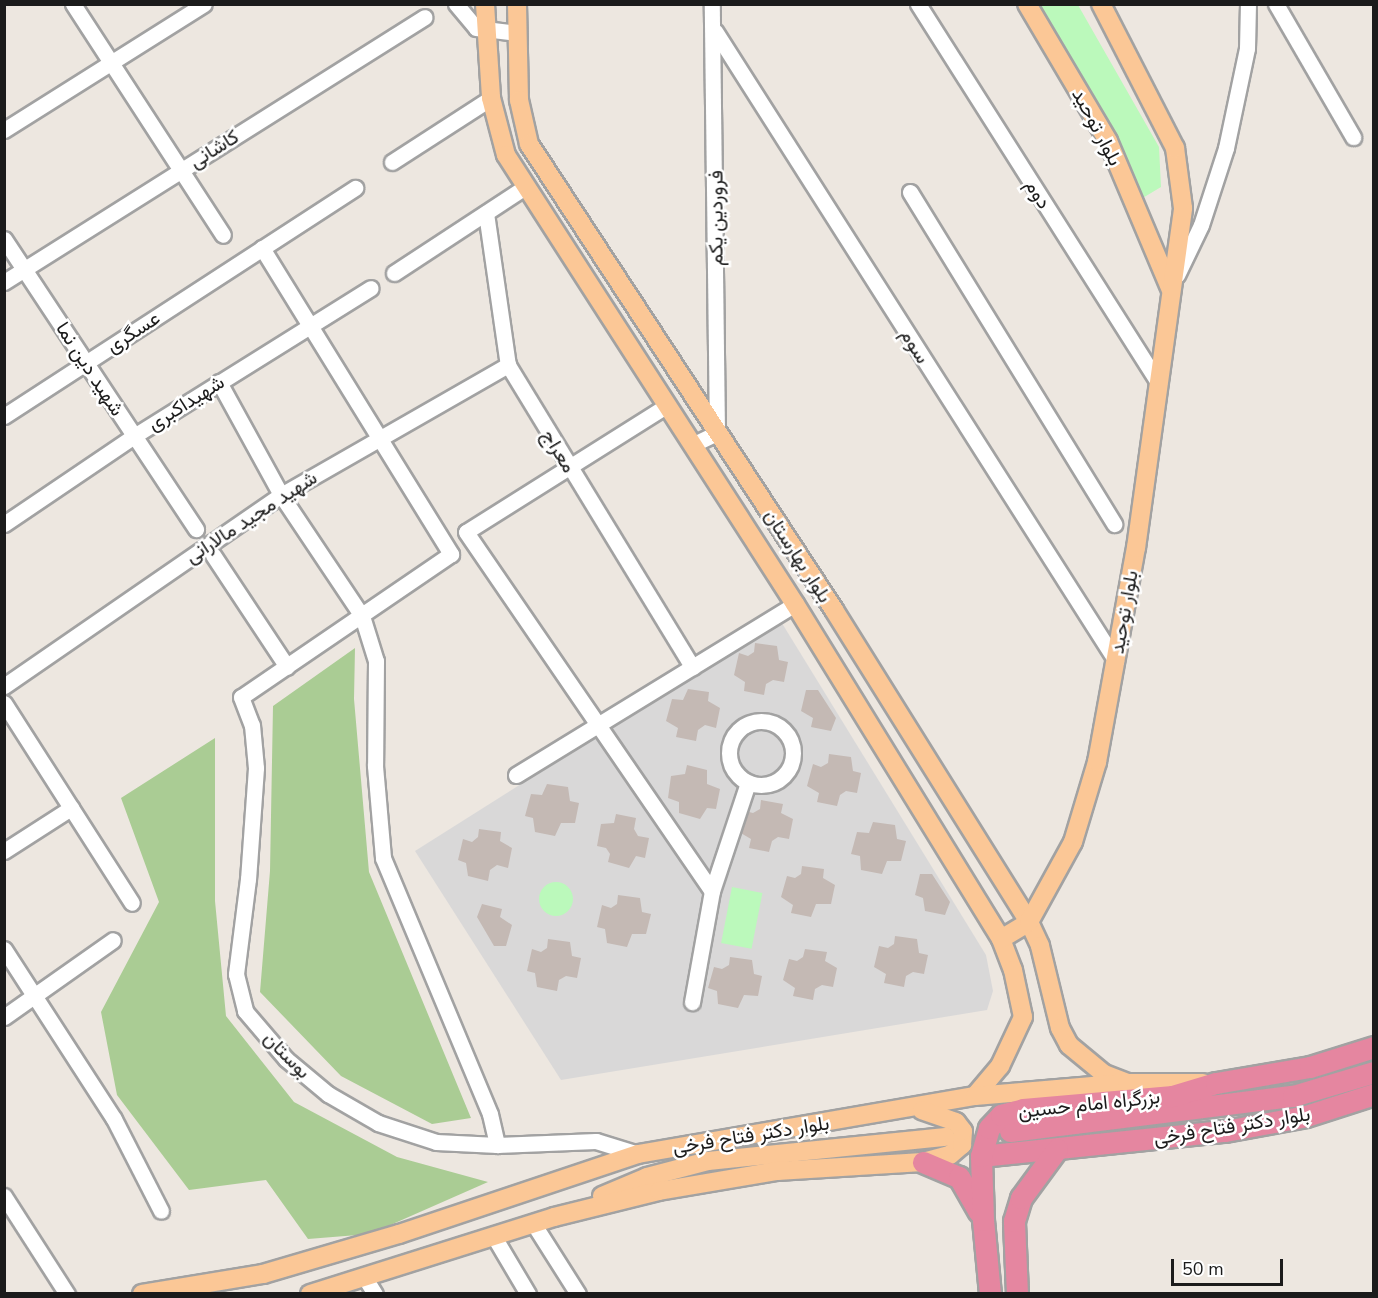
<!DOCTYPE html>
<html>
<head>
<meta charset="utf-8">
<style>
	body { margin:0 }
	#map { position:relative; width:1378px; height:1298px; overflow:hidden; background:#ede7e0; font-family:"Nunito Sans",Vazirmatn,sans-serif }
	div>[style] { position:absolute }
	[style*='--x'] { left:calc(var(--x)*1px); top:calc(var(--y)*1px); width:calc(var(--w)*1px); rotate:calc(var(--a)*1deg) }
	.residential>* { inset:0; background:#d9d8d8 }
	.forest>* { inset:0; background:#aacc94 }
	.park>* { inset:0; background:#bbf9bb; transform-origin:0 0 }
	.round { border-radius:50% }
	.building>* { inset:0; background:#c4b9b4 }
	.roads { filter:drop-shadow(2px 0 #a2a2a2) drop-shadow(-2px 0 #a2a2a2) drop-shadow(0 2px #a2a2a2) drop-shadow(0 -2px #a2a2a2) }
	.minor>* { height:15px; margin:-7.5px; padding:0 7.5px; transform-origin:7.5px; border-radius:7.5px; background:#fff }
	.minor>.ring { margin:-7.5px; padding:0; box-sizing:content-box; background:none; border:15px solid #fff; border-radius:50% }
	.major>* { height:18px; margin:-9px; padding:0 9px; transform-origin:9px; border-radius:9px; background:#fbc796 }
	.highway>* { height:21px; margin:-10.5px; padding:0 10.5px; transform-origin:10.5px; border-radius:10.5px; background:#e586a0 }
	span { translate:-50% -50%; white-space:nowrap; text-align:center; line-height:1.15; -webkit-text-stroke:5px #fff; paint-order:stroke }
	.street-label { font-size:20px; color:#1b1b1b }
	.frame { position:absolute; inset:0; border:6px solid #1b1b1b; pointer-events:none }
	.scale { position:absolute; left:1171px; top:1259px; width:112px; height:27px; box-sizing:border-box; border:3px solid #1b1b1b; border-top:0; padding-left:8px; font-size:18px; line-height:21px; white-space:nowrap; color:#1b1b1b; -webkit-text-stroke:4px #fff; paint-order:stroke }
</style>
</head>
<body>
<div id="map">
	<div class="residential">
		<i style="clip-path:polygon(780px 620px,986px 955px,993px 991px,987px 1010px,561px 1080px,415px 851px)"></i>
	</div>
	<div class="forest">
		<i style="clip-path:polygon(355px 648px,354px 699px,369px 872px,471px 1118px,432px 1124px,341px 1076px,260px 992px,270px 871px,273px 706px)"></i>
		<i style="clip-path:polygon(215px 738px,215px 901px,226px 1016px,294px 1102px,397px 1157px,488px 1182px,370px 1234px,308px 1239px,266px 1180px,189px 1190px,117px 1095px,101px 1012px,159px 902px,121px 798px)"></i>
	</div>
	<div class="park">
		<i style="clip-path:polygon(1040px 5px,1078px 5px,1159px 147px,1161px 187px,1141px 199px,1107px 117px)"></i>
		<i class="round" style="left:539px;top:882px;width:34px;height:34px"></i>
		<i style="left:732px;top:887px;width:31px;height:57px;rotate:11deg"></i>
	</div>
	<div class="building">
		<i style="clip-path:polygon(755px 643px,777px 646px,779px 660px,788px 662px,784px 682px,773px 680px,766px 684px,764px 695px,744px 691px,745px 682px,734px 675px,739px 653px,748px 656px,754px 652px)"></i>
		<i style="clip-path:polygon(688px 689px,709px 692px,708px 701px,720px 708px,716px 728px,705px 725px,698px 730px,696px 741px,676px 737px,678px 728px,666px 721px,672px 699px,683px 700px)"></i>
		<i style="clip-path:polygon(806px 690px,818px 690px,836px 718px,831px 731px,811px 727px,813px 718px,801px 711px)"></i>
		<i style="clip-path:polygon(829px 754px,851px 757px,853px 771px,861px 773px,857px 793px,846px 791px,840px 795px,837px 806px,817px 802px,819px 793px,807px 786px,813px 764px,821px 767px,828px 763px)"></i>
		<i style="clip-path:polygon(687px 765px,707px 770px,707px 784px,720px 789px,716px 809px,707px 808px,700px 819px,679px 813px,679px 802px,668px 798px,671px 776px,685px 774px)"></i>
		<i style="clip-path:polygon(547px 784px,568px 787px,570px 801px,579px 803px,575px 823px,561px 823px,555px 836px,535px 832px,533px 818px,525px 816px,531px 794px,542px 795px)"></i>
		<i style="clip-path:polygon(761px 800px,783px 804px,781px 813px,793px 819px,789px 839px,778px 837px,772px 841px,769px 852px,749px 848px,751px 839px,739px 832px,745px 811px,753px 813px,760px 809px)"></i>
		<i style="clip-path:polygon(616px 814px,636px 818px,634px 829px,638px 836px,649px 838px,645px 858px,636px 856px,629px 868px,608px 862px,610px 854px,606px 848px,597px 846px,601px 824px,614px 823px)"></i>
		<i style="clip-path:polygon(873px 822px,895px 825px,897px 839px,906px 841px,901px 861px,887px 861px,882px 874px,861px 870px,860px 856px,851px 854px,857px 832px,869px 833px)"></i>
		<i style="clip-path:polygon(479px 829px,501px 832px,500px 841px,512px 848px,508px 868px,497px 865px,490px 870px,488px 881px,468px 876px,466px 863px,458px 860px,463px 839px,472px 842px,478px 837px)"></i>
		<i style="clip-path:polygon(802px 866px,824px 869px,823px 878px,835px 885px,831px 904px,816px 904px,811px 917px,791px 913px,793px 905px,781px 897px,787px 876px,795px 878px,801px 874px)"></i>
		<i style="clip-path:polygon(920px 874px,932px 874px,950px 902px,945px 915px,925px 911px,923px 898px,915px 895px)"></i>
		<i style="clip-path:polygon(618px 895px,640px 898px,642px 912px,651px 914px,646px 934px,632px 934px,627px 947px,607px 943px,605px 929px,597px 927px,602px 905px,611px 908px,617px 904px)"></i>
		<i style="clip-path:polygon(482px 904px,502px 909px,500px 917px,512px 925px,506px 946px,494px 946px,477px 917px)"></i>
		<i style="clip-path:polygon(895px 936px,917px 939px,919px 953px,928px 955px,924px 974px,913px 972px,906px 976px,904px 987px,884px 983px,886px 974px,874px 967px,879px 946px,888px 948px,894px 944px)"></i>
		<i style="clip-path:polygon(548px 939px,570px 942px,572px 956px,581px 958px,577px 978px,566px 976px,559px 980px,557px 991px,537px 987px,535px 973px,527px 971px,532px 949px,541px 952px,547px 948px)"></i>
		<i style="clip-path:polygon(805px 949px,827px 952px,825px 961px,837px 968px,833px 987px,822px 985px,815px 989px,813px 1000px,793px 996px,795px 988px,783px 980px,789px 959px,797px 961px,803px 957px)"></i>
		<i style="clip-path:polygon(730px 957px,752px 960px,754px 974px,762px 976px,758px 996px,744px 995px,738px 1008px,718px 1004px,717px 991px,708px 988px,714px 967px,722px 969px,729px 965px)"></i>
	</div>
	<div class="roads">
		<div class="minor">
			<i style="--x:73;--y:4;--w:275;--a:57"></i>
			<i style="--x:456;--y:4;--w:31;--a:50"></i>
			<i style="--x:476;--y:28;--w:42;--a:6.8"></i>
			<i style="--x:918;--y:4;--w:450;--a:57.6"></i>
			<i style="--x:1276;--y:4;--w:154;--a:59.9"></i>
			<i style="--x:715;--y:31;--w:747;--a:57.52"></i>
			<i style="--x:4;--y:130;--w:236;--a:-32.2"></i>
			<i style="--x:392;--y:162;--w:118;--a:-32.9"></i>
			<i style="--x:910;--y:192;--w:390;--a:58.4"></i>
			<i style="--x:486;--y:213;--w:154;--a:81.8"></i>
			<i style="--x:508;--y:365;--w:354;--a:58.6"></i>
			<i style="--x:4;--y:239;--w:348;--a:56.5"></i>
			<i style="--x:262;--y:248;--w:360;--a:58.3"></i>
			<i style="--x:451;--y:554;--w:254;--a:145.7"></i>
			<i style="--x:241;--y:697;--w:30;--a:69"></i>
			<i style="--x:252;--y:725;--w:43;--a:84.7"></i>
			<i style="--x:256;--y:768;--w:111;--a:94.1"></i>
			<i style="--x:248;--y:879;--w:96;--a:97.2"></i>
			<i style="--x:236;--y:974;--w:38;--a:76"></i>
			<i style="--x:245;--y:1011;--w:63;--a:49.5"></i>
			<i style="--x:286;--y:1059;--w:55;--a:39.8"></i>
			<i style="--x:328;--y:1094;--w:58;--a:30.1"></i>
			<i style="--x:378;--y:1123;--w:61;--a:18.1"></i>
			<i style="--x:436;--y:1142;--w:61;--a:2.8"></i>
			<i style="--x:497;--y:1145;--w:99;--a:-2.3"></i>
			<i style="--x:596;--y:1141;--w:44;--a:17.2"></i>
			<i style="--x:394;--y:273;--w:157;--a:-33.3"></i>
			<i style="--x:1177;--y:275;--w:55;--a:-64.4"></i>
			<i style="--x:1201;--y:225;--w:81;--a:-72"></i>
			<i style="--x:1226;--y:148;--w:102;--a:-78.1"></i>
			<i style="--x:1247;--y:48;--w:44;--a:-88.7"></i>
			<i style="--x:4;--y:282;--w:497;--a:-32.2"></i>
			<i style="--x:219;--y:382;--w:129;--a:61.2"></i>
			<i style="--x:281;--y:495;--w:146;--a:56.2"></i>
			<i style="--x:362;--y:616;--w:47;--a:72.7"></i>
			<i style="--x:376;--y:661;--w:105;--a:90.5"></i>
			<i style="--x:375;--y:766;--w:92;--a:85"></i>
			<i style="--x:383;--y:858;--w:277;--a:67.3"></i>
			<i style="--x:490;--y:1114;--w:32;--a:77"></i>
			<i style="--x:666;--y:406;--w:236;--a:147.8"></i>
			<i style="--x:466;--y:532;--w:435;--a:55.6"></i>
			<i style="--x:712;--y:891;--w:113;--a:100.2"></i>
			<i style="--x:4;--y:416;--w:419;--a:-33"></i>
			<i style="--x:692;--y:445;--w:28;--a:-26"></i>
			<i style="--x:717;--y:433;--w:429;--a:-90.7"></i>
			<i style="--x:4;--y:524;--w:157;--a:-34.1"></i>
			<i style="--x:134;--y:436;--w:279;--a:-32"></i>
			<i style="--x:213;--y:555;--w:134;--a:56.5"></i>
			<i style="--x:4;--y:686;--w:336;--a:-34.6"></i>
			<i style="--x:281;--y:495;--w:262;--a:-29.8"></i>
			<i style="--x:4;--y:703;--w:237;--a:57.4"></i>
			<i class="ring" style="left:729px;top:721px;width:49px;height:49px"></i>
			<i style="--x:516;--y:775;--w:327;--a:-31.5"></i>
			<i style="--x:4;--y:851;--w:80;--a:-32.7"></i>
			<i style="--x:712;--y:891;--w:114;--a:-71.6"></i>
			<i style="--x:4;--y:949;--w:202;--a:57.1"></i>
			<i style="--x:114;--y:1119;--w:103;--a:62.9"></i>
			<i style="--x:4;--y:1017;--w:133;--a:-35.2"></i>
			<i style="--x:4;--y:1196;--w:117;--a:57.3"></i>
			<i style="--x:533;--y:1223;--w:84;--a:57.6"></i>
			<i style="--x:493;--y:1235;--w:69;--a:59.3"></i>
			<i style="--x:365;--y:1278;--w:19;--a:58"></i>
		</div>
		<div class="major">
			<i style="--x:485;--y:4;--w:94;--a:86.3"></i>
			<i style="--x:491;--y:98;--w:59;--a:75.3"></i>
			<i style="--x:506;--y:155;--w:534;--a:57.23"></i>
			<i style="--x:795;--y:604;--w:393;--a:58.4"></i>
			<i style="--x:1001;--y:939;--w:33;--a:69"></i>
			<i style="--x:1013;--y:970;--w:48;--a:78"></i>
			<i style="--x:1023;--y:1017;--w:54;--a:115.1"></i>
			<i style="--x:1000;--y:1066;--w:39;--a:130"></i>
			<i style="--x:517;--y:4;--w:96;--a:88.8"></i>
			<i style="--x:519;--y:100;--w:45;--a:77.2"></i>
			<i style="--x:529;--y:144;--w:557;--a:56.79"></i>
			<i style="--x:834;--y:610;--w:368;--a:58"></i>
			<i style="--x:1029;--y:922;--w:26;--a:65"></i>
			<i style="--x:1040;--y:946;--w:84;--a:76.3"></i>
			<i style="--x:1060;--y:1028;--w:19;--a:62"></i>
			<i style="--x:1069;--y:1045;--w:45;--a:39.6"></i>
			<i style="--x:1104;--y:1074;--w:25;--a:21"></i>
			<i style="--x:1027;--y:4;--w:159;--a:59.4"></i>
			<i style="--x:1108;--y:141;--w:160;--a:67.1"></i>
			<i style="--x:1001;--y:939;--w:33;--a:-31"></i>
			<i style="--x:1029;--y:922;--w:91;--a:-61.2"></i>
			<i style="--x:1073;--y:842;--w:84;--a:-73.3"></i>
			<i style="--x:1097;--y:762;--w:218;--a:-79.7"></i>
			<i style="--x:1136;--y:548;--w:343;--a:-82.1"></i>
			<i style="--x:1183;--y:208;--w:61;--a:-97.6"></i>
			<i style="--x:1175;--y:148;--w:162;--a:-117.2"></i>
			<i style="--x:602;--y:1196;--w:49;--a:-22.9"></i>
			<i style="--x:647;--y:1177;--w:63;--a:-14.7"></i>
			<i style="--x:708;--y:1161;--w:239;--a:-5.8"></i>
			<i style="--x:142;--y:1294;--w:123;--a:-9.4"></i>
			<i style="--x:263;--y:1274;--w:142;--a:-16.4"></i>
			<i style="--x:399;--y:1234;--w:252;--a:-18.5"></i>
			<i style="--x:638;--y:1154;--w:342;--a:-9.8"></i>
			<i style="--x:975;--y:1096;--w:153;--a:-4.9"></i>
			<i style="--x:1127;--y:1083;--w:76;--a:0"></i>
			<i style="--x:310;--y:1294;--w:256;--a:-17.5"></i>
			<i style="--x:554;--y:1217;--w:108;--a:-13.9"></i>
			<i style="--x:659;--y:1191;--w:120;--a:-9.6"></i>
			<i style="--x:777;--y:1171;--w:146;--a:-3.5"></i>
			<i style="--x:923;--y:1162;--w:28;--a:-15"></i>
			<i style="--x:950;--y:1155;--w:16;--a:-40"></i>
			<i style="--x:962;--y:1145;--w:14;--a:-86"></i>
			<i style="--x:963;--y:1131;--w:11;--a:-128"></i>
			<i style="--x:956;--y:1122;--w:36;--a:-161"></i>
		</div>
		<div class="highway">
			<i style="--x:1010;--y:1131;--w:285;--a:-7.1"></i>
			<i style="--x:1293;--y:1096;--w:84;--a:-16.5"></i>
			<i style="--x:981;--y:1156;--w:245;--a:-5.9"></i>
			<i style="--x:1225;--y:1131;--w:82;--a:-10.5"></i>
			<i style="--x:1306;--y:1116;--w:71;--a:-17.9"></i>
			<i style="--x:923;--y:1162;--w:39;--a:23"></i>
			<i style="--x:959;--y:1177;--w:40;--a:60.3"></i>
			<i style="--x:990;--y:1294;--w:74;--a:-95.4"></i>
			<i style="--x:983;--y:1220;--w:64;--a:-91.8"></i>
			<i style="--x:981;--y:1156;--w:29;--a:-74"></i>
			<i style="--x:989;--y:1128;--w:18;--a:-47"></i>
			<i style="--x:1001;--y:1115;--w:23;--a:-15"></i>
			<i style="--x:1023;--y:1109;--w:150;--a:-5"></i>
			<i style="--x:1172;--y:1096;--w:46;--a:-16.5"></i>
			<i style="--x:1216;--y:1083;--w:95;--a:-9.7"></i>
			<i style="--x:1310;--y:1067;--w:67;--a:-17.4"></i>
			<i style="--x:1017;--y:1294;--w:73;--a:-92.4"></i>
			<i style="--x:1014;--y:1221;--w:24;--a:-73"></i>
			<i style="--x:1021;--y:1198;--w:61;--a:-53.7"></i>
		</div>
	</div>
	<div class="street-label">
		<span style="left:1097px;top:127px;rotate:62deg">بلوار توحید</span>
		<span style="left:214px;top:149px;rotate:-32deg">کاشانی</span>
		<span style="left:1038px;top:194px;rotate:58deg">دوم</span>
		<span style="left:716px;top:218px;rotate:-90deg">فروردین یکم</span>
		<span style="left:133px;top:332px;rotate:-33deg">عسگری</span>
		<span style="left:915px;top:346px;rotate:58deg">سوم</span>
		<span style="left:90px;top:369px;rotate:57deg">شهید دین نما</span>
		<span style="left:186px;top:403px;rotate:-32deg">شهیداکبری</span>
		<span style="left:559px;top:451px;rotate:59deg">معراج</span>
		<span style="left:251px;top:517px;rotate:-33deg">شهید مجید مالارانی</span>
		<span style="left:798px;top:556px;rotate:57deg">بلوار بهارستان</span>
		<span style="left:1124px;top:612px;rotate:-80deg">بلوار توحید</span>
		<span style="left:287px;top:1055px;rotate:45deg">بوستان</span>
		<span style="left:1089px;top:1104px;rotate:-6deg">بزرگراه امام حسین</span>
		<span style="left:1232px;top:1126px;rotate:-9deg">بلوار دکتر فتاح فرخی</span>
		<span style="left:751px;top:1135px;rotate:-9deg">بلوار دکتر فتاح فرخی</span>
	</div>
	<div class="frame"></div>
	<div class="scale">50 m</div>
</div>
</body>
</html>
